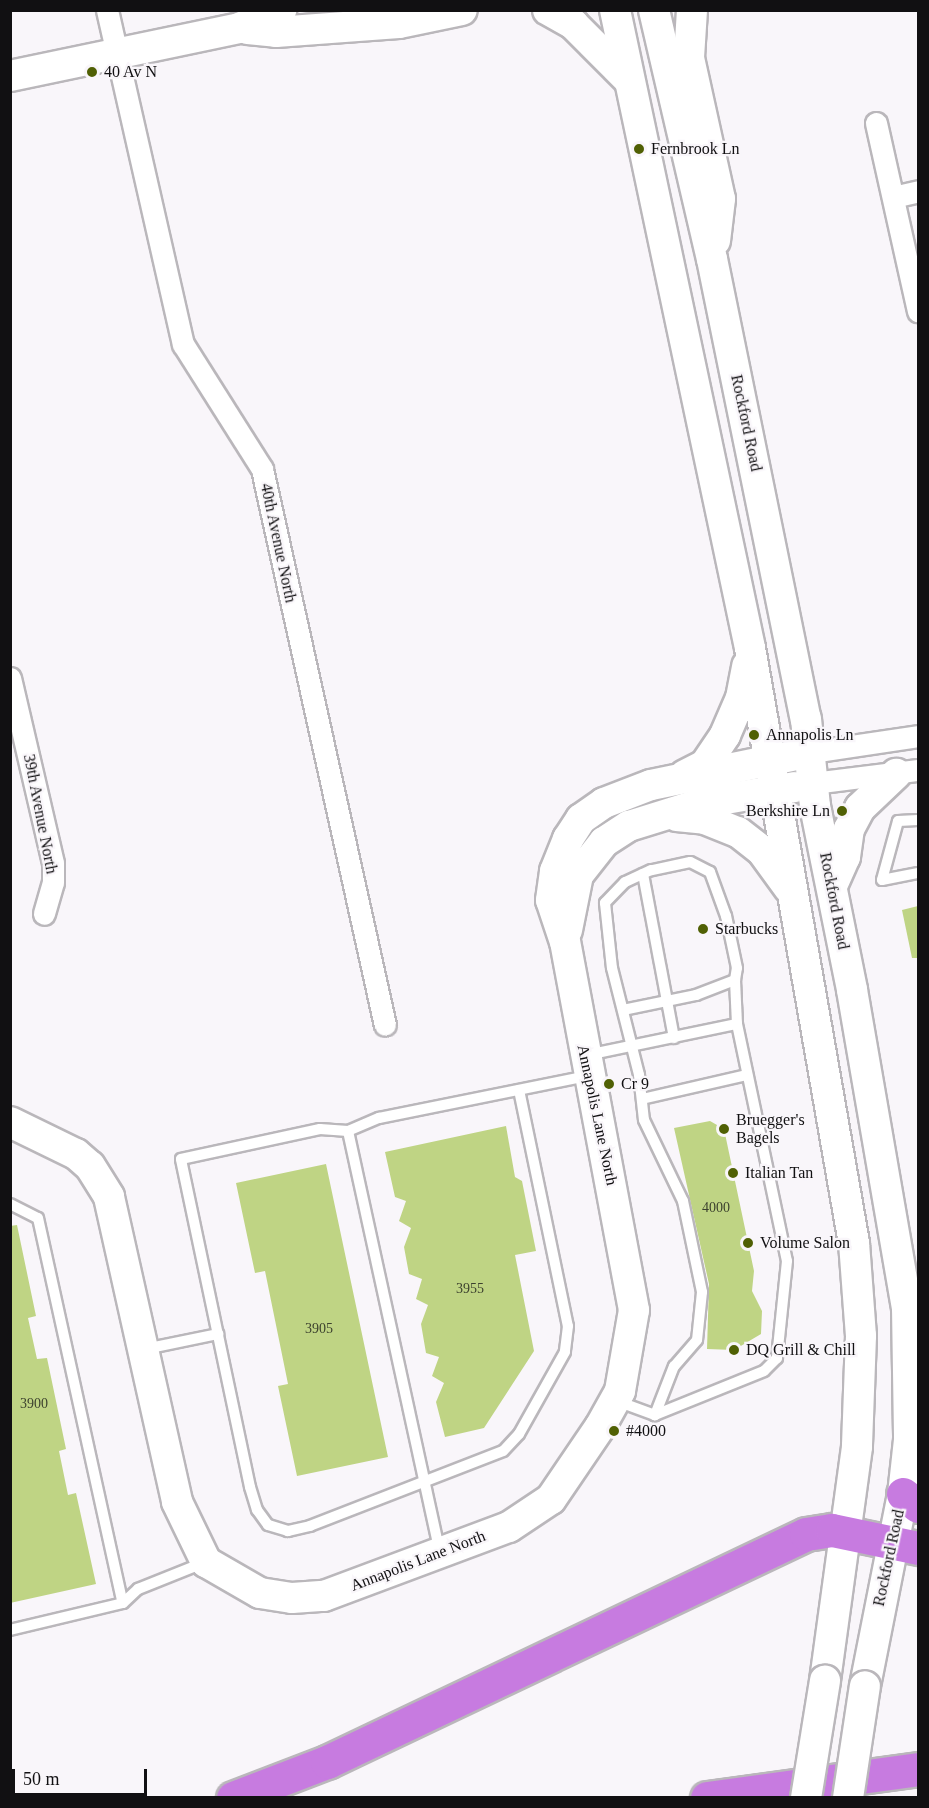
<!DOCTYPE html>
<html>
<head>
<meta charset="utf-8">
<style>
	body { margin:0 }
	#map { position:relative; width:929px; height:1808px; overflow:hidden; background:#f9f6fa; font-family:"Times New Roman",serif }
	div>[style] { position:absolute }
	[style*='--x'] { left:calc(var(--x)*1px); top:calc(var(--y)*1px); width:calc(var(--w)*1px); rotate:calc(var(--a)*1deg) }
	.building>* { inset:0; background:#bfd484 }
	.roads { filter:drop-shadow(2px 0 #bab7bb) drop-shadow(-2px 0 #bab7bb) drop-shadow(0 2px #bab7bb) drop-shadow(0 -2px #bab7bb) }
	.lane>* { height:10px; margin:-5px; padding:0 5px; transform-origin:5px; border-radius:5px; background:#fff }
	.street>* { height:21px; margin:-10.5px; padding:0 10.5px; transform-origin:10.5px; border-radius:10.5px; background:#fff }
	.secondary>* { height:30px; margin:-15px; padding:0 15px; transform-origin:15px; border-radius:15px; background:#fff }
	.highway>* { height:33px; margin:-16.5px; padding:0 16.5px; transform-origin:16.5px; border-radius:16.5px; background:#c77be0 }
	.bridges { filter:drop-shadow(2px 0 #bab7bb) drop-shadow(-2px 0 #bab7bb) drop-shadow(0 2px #bab7bb) drop-shadow(0 -2px #bab7bb) }
	.secondary-bridge>* { height:30px; margin:-15px; padding:0 15px; transform-origin:15px; border-radius:15px; background:#fff }
	.dots>* { width:16px; height:16px; translate:-50% -50%; box-sizing:border-box; border:3px solid #f9f6fa; border-radius:50% }
	span { translate:-50% -50%; white-space:nowrap; text-align:center; line-height:1.15; -webkit-text-stroke:4.5px #f9f6fa; paint-order:stroke }
	.number-label { font-size:14px; color:#3c412e }
	.number-label span { -webkit-text-stroke-width:0 }
	.poi-label { font-size:16px; color:#111012 }
	.left { translate:0 -50%; text-align:left }
	.right { translate:-100% -50%; text-align:right }
	.street-label { font-size:16px; color:#111012 }
	.frame { position:absolute; inset:0; border:12px solid #111012; pointer-events:none }
	.scale { position:absolute; left:12px; top:1769px; width:135px; height:27px; box-sizing:border-box; border:3px solid #111012; border-top:0; padding-left:8px; font-size:18px; line-height:21px; white-space:nowrap; color:#111012; -webkit-text-stroke:4px #f9f6fa; paint-order:stroke }
</style>
</head>
<body>
<div id="map">
	<div class="building">
		<i style="clip-path:polygon(918px 906px,918px 958px,912px 958px,902px 910px)"></i>
		<i style="clip-path:polygon(710px 1121px,724px 1129px,754px 1271px,752px 1291px,762px 1311px,761px 1334px,734px 1350px,707px 1349px,709px 1284px,674px 1128px)"></i>
		<i style="clip-path:polygon(506px 1126px,515px 1177px,522px 1181px,536px 1251px,515px 1255px,534px 1351px,484px 1428px,445px 1437px,436px 1402px,444px 1383px,432px 1376px,439px 1357px,426px 1353px,421px 1324px,428px 1305px,416px 1299px,422px 1279px,409px 1274px,404px 1247px,411px 1228px,399px 1221px,406px 1201px,395px 1197px,385px 1152px)"></i>
		<i style="clip-path:polygon(326px 1164px,388px 1457px,297px 1476px,278px 1386px,288px 1384px,265px 1271px,255px 1273px,236px 1183px)"></i>
		<i style="clip-path:polygon(17px 1225px,36px 1316px,28px 1318px,37px 1359px,47px 1358px,66px 1449px,59px 1451px,68px 1495px,76px 1493px,96px 1584px,10px 1603px,10px 1226px)"></i>
	</div>
	<div class="roads">
		<div class="lane">
			<i style="--x:918;--y:820;--w:20;--a:177"></i>
			<i style="--x:898;--y:821;--w:61;--a:105.2"></i>
			<i style="--x:882;--y:880;--w:37;--a:-11"></i>
			<i style="--x:643;--y:874;--w:167;--a:79.3"></i>
			<i style="--x:735;--y:980;--w:44;--a:87.4"></i>
			<i style="--x:623;--y:1010;--w:75;--a:-11.6"></i>
			<i style="--x:696;--y:995;--w:42;--a:-21"></i>
			<i style="--x:735;--y:980;--w:12;--a:-81"></i>
			<i style="--x:737;--y:968;--w:53;--a:-101.9"></i>
			<i style="--x:726;--y:916;--w:47;--a:-110"></i>
			<i style="--x:710;--y:872;--w:22;--a:-153"></i>
			<i style="--x:690;--y:862;--w:40;--a:168"></i>
			<i style="--x:651;--y:870;--w:29;--a:155"></i>
			<i style="--x:625;--y:882;--w:29;--a:134"></i>
			<i style="--x:605;--y:903;--w:65;--a:83.9"></i>
			<i style="--x:612;--y:968;--w:110;--a:75.8"></i>
			<i style="--x:639;--y:1075;--w:45;--a:83.7"></i>
			<i style="--x:644;--y:1120;--w:90;--a:64.3"></i>
			<i style="--x:683;--y:1201;--w:93;--a:78.2"></i>
			<i style="--x:702;--y:1292;--w:48;--a:95.9"></i>
			<i style="--x:697;--y:1340;--w:35;--a:131"></i>
			<i style="--x:674;--y:1366;--w:53;--a:111.2"></i>
			<i style="--x:587;--y:1055;--w:153;--a:-11.7"></i>
			<i style="--x:737;--y:1024;--w:242;--a:78.1"></i>
			<i style="--x:787;--y:1261;--w:98;--a:95.9"></i>
			<i style="--x:777;--y:1358;--w:18;--a:135"></i>
			<i style="--x:764;--y:1371;--w:118;--a:158"></i>
			<i style="--x:655;--y:1415;--w:40;--a:-159.8"></i>
			<i style="--x:519;--y:1090;--w:241;--a:78.3"></i>
			<i style="--x:568;--y:1326;--w:26;--a:97"></i>
			<i style="--x:565;--y:1352;--w:94;--a:119.3"></i>
			<i style="--x:519;--y:1434;--w:23;--a:133"></i>
			<i style="--x:503;--y:1451;--w:207;--a:158.8"></i>
			<i style="--x:310;--y:1526;--w:23;--a:167"></i>
			<i style="--x:288;--y:1531;--w:21;--a:-163"></i>
			<i style="--x:268;--y:1525;--w:19;--a:-126"></i>
			<i style="--x:257;--y:1510;--w:24;--a:-107"></i>
			<i style="--x:250;--y:1487;--w:335;--a:-101.9"></i>
			<i style="--x:181;--y:1159;--w:142;--a:-12.2"></i>
			<i style="--x:320;--y:1129;--w:28;--a:4"></i>
			<i style="--x:348;--y:1131;--w:34;--a:-23"></i>
			<i style="--x:379;--y:1118;--w:213;--a:-11.4"></i>
			<i style="--x:642;--y:1099;--w:108;--a:-12.9"></i>
			<i style="--x:348;--y:1131;--w:429;--a:77.7"></i>
			<i style="--x:10;--y:1204;--w:31;--a:27"></i>
			<i style="--x:38;--y:1218;--w:394;--a:77.6"></i>
			<i style="--x:123;--y:1603;--w:116;--a:166.6"></i>
			<i style="--x:145;--y:1349;--w:75;--a:-11.6"></i>
			<i style="--x:123;--y:1603;--w:21;--a:-43"></i>
			<i style="--x:138;--y:1589;--w:70;--a:-21.8"></i>
		</div>
		<div class="street">
			<i style="--x:107;--y:10;--w:343;--a:77.2"></i>
			<i style="--x:183;--y:344;--w:148;--a:57.7"></i>
			<i style="--x:262;--y:469;--w:569;--a:77.53"></i>
			<i style="--x:876;--y:123;--w:193;--a:77.4"></i>
			<i style="--x:893;--y:197;--w:26;--a:-13"></i>
			<i style="--x:10;--y:678;--w:190;--a:76.9"></i>
			<i style="--x:53;--y:863;--w:19;--a:90"></i>
			<i style="--x:53;--y:882;--w:33;--a:106"></i>
			<i style="--x:811;--y:752;--w:108;--a:-8.5"></i>
			<i style="--x:813;--y:783;--w:106;--a:-7.1"></i>
		</div>
		<div class="secondary">
			<i style="--x:548;--y:10;--w:29;--a:29"></i>
			<i style="--x:573;--y:24;--w:79;--a:45"></i>
			<i style="--x:615;--y:10;--w:652;--a:78.05"></i>
			<i style="--x:750;--y:648;--w:604;--a:80.09"></i>
			<i style="--x:854;--y:1243;--w:93;--a:85.7"></i>
			<i style="--x:861;--y:1336;--w:111;--a:92.1"></i>
			<i style="--x:857;--y:1447;--w:236;--a:97.8"></i>
			<i style="--x:654;--y:10;--w:256;--a:76.9"></i>
			<i style="--x:712;--y:259;--w:470;--a:78.5"></i>
			<i style="--x:806;--y:719;--w:87;--a:84.1"></i>
			<i style="--x:815;--y:806;--w:188;--a:78.6"></i>
			<i style="--x:852;--y:990;--w:322;--a:80.2"></i>
			<i style="--x:907;--y:1307;--w:133;--a:89.1"></i>
			<i style="--x:909;--y:1440;--w:54;--a:96.3"></i>
			<i style="--x:903;--y:1494;--w:196;--a:101.2"></i>
			<i style="--x:692;--y:10;--w:48;--a:93.6"></i>
			<i style="--x:689;--y:58;--w:144;--a:77.6"></i>
			<i style="--x:720;--y:199;--w:42;--a:96.8"></i>
			<i style="--x:248;--y:29;--w:28;--a:6"></i>
			<i style="--x:276;--y:32;--w:123;--a:-4.2"></i>
			<i style="--x:399;--y:23;--w:64;--a:-11.7"></i>
			<i style="--x:10;--y:76;--w:234;--a:-11.8"></i>
			<i style="--x:239;--y:28;--w:46;--a:-23.2"></i>
			<i style="--x:685;--y:775;--w:22;--a:-27"></i>
			<i style="--x:705;--y:765;--w:36;--a:-56"></i>
			<i style="--x:725;--y:735;--w:40;--a:-66.6"></i>
			<i style="--x:741;--y:698;--w:33;--a:-79"></i>
			<i style="--x:677;--y:816;--w:28;--a:6"></i>
			<i style="--x:705;--y:819;--w:35;--a:22"></i>
			<i style="--x:738;--y:832;--w:31;--a:38"></i>
			<i style="--x:762;--y:851;--w:46;--a:53.9"></i>
			<i style="--x:832;--y:886;--w:32;--a:-66"></i>
			<i style="--x:845;--y:857;--w:28;--a:-82"></i>
			<i style="--x:849;--y:829;--w:24;--a:-62"></i>
			<i style="--x:860;--y:808;--w:50;--a:-43.4"></i>
			<i style="--x:567;--y:930;--w:56;--a:-78.7"></i>
			<i style="--x:578;--y:875;--w:42;--a:-51.8"></i>
			<i style="--x:604;--y:842;--w:30;--a:-33"></i>
			<i style="--x:629;--y:826;--w:77;--a:-17.3"></i>
			<i style="--x:703;--y:803;--w:93;--a:-9.9"></i>
			<i style="--x:10;--y:1122;--w:73;--a:25.9"></i>
			<i style="--x:76;--y:1154;--w:18;--a:41"></i>
			<i style="--x:90;--y:1166;--w:36;--a:58"></i>
			<i style="--x:109;--y:1197;--w:312;--a:77.4"></i>
			<i style="--x:177;--y:1502;--w:67;--a:64.2"></i>
			<i style="--x:206;--y:1562;--w:62;--a:29.9"></i>
			<i style="--x:260;--y:1593;--w:32;--a:9"></i>
			<i style="--x:292;--y:1598;--w:32;--a:-4"></i>
			<i style="--x:324;--y:1596;--w:197;--a:-20.5"></i>
			<i style="--x:509;--y:1527;--w:50;--a:-33.7"></i>
			<i style="--x:551;--y:1499;--w:87;--a:-55.8"></i>
			<i style="--x:600;--y:1427;--w:41;--a:-60.9"></i>
			<i style="--x:620;--y:1391;--w:82;--a:-80.2"></i>
			<i style="--x:634;--y:1310;--w:374;--a:-100.6"></i>
			<i style="--x:565;--y:942;--w:44;--a:-108.4"></i>
			<i style="--x:551;--y:900;--w:29;--a:-82"></i>
			<i style="--x:555;--y:871;--w:35;--a:-68"></i>
			<i style="--x:568;--y:839;--w:24;--a:-57"></i>
			<i style="--x:581;--y:819;--w:28;--a:-35"></i>
			<i style="--x:604;--y:803;--w:50;--a:-21"></i>
			<i style="--x:651;--y:785;--w:163;--a:-11.7"></i>
		</div>
		<div class="highway">
			<i style="--x:903;--y:1494;--w:19;--a:39"></i>
			<i style="--x:233;--y:1798;--w:101;--a:-21"></i>
			<i style="--x:327;--y:1762;--w:530;--a:-25.45"></i>
			<i style="--x:806;--y:1534;--w:26;--a:-9"></i>
			<i style="--x:832;--y:1530;--w:88;--a:11.8"></i>
			<i style="--x:707;--y:1798;--w:213;--a:-7.8"></i>
		</div>
	</div>
	<div class="bridges">
		<div class="secondary-bridge">
			<i style="--x:806;--y:1798;--w:119;--a:-80.8"></i>
			<i style="--x:848;--y:1798;--w:113;--a:-81.4"></i>
		</div>
	</div>
	<div class="dots">
		<i style="left:92px;top:72px;background:#506004"></i>
		<i style="left:639px;top:149px;background:#506004"></i>
		<i style="left:754px;top:735px;background:#506004"></i>
		<i style="left:842px;top:811px;background:#506004"></i>
		<i style="left:703px;top:929px;background:#506004"></i>
		<i style="left:609px;top:1084px;background:#506004"></i>
		<i style="left:724px;top:1129px;background:#506004"></i>
		<i style="left:733px;top:1173px;background:#506004"></i>
		<i style="left:748px;top:1243px;background:#506004"></i>
		<i style="left:734px;top:1350px;background:#506004"></i>
		<i style="left:614px;top:1431px;background:#506004"></i>
	</div>
	<div class="number-label">
		<span style="left:716px;top:1208px">4000</span>
		<span style="left:470px;top:1289px">3955</span>
		<span style="left:319px;top:1329px">3905</span>
		<span style="left:34px;top:1404px">3900</span>
	</div>
	<div class="poi-label">
		<span class="left" style="left:104px;top:72px">40 Av N</span>
		<span class="left" style="left:651px;top:149px">Fernbrook Ln</span>
		<span class="left" style="left:766px;top:735px">Annapolis Ln</span>
		<span class="right" style="left:830px;top:811px">Berkshire Ln</span>
		<span class="left" style="left:715px;top:929px">Starbucks</span>
		<span class="left" style="left:621px;top:1084px">Cr 9</span>
		<span class="left" style="left:736px;top:1129px">Bruegger's<br>Bagels</span>
		<span class="left" style="left:745px;top:1173px">Italian Tan</span>
		<span class="left" style="left:760px;top:1243px">Volume Salon</span>
		<span class="left" style="left:746px;top:1350px">DQ Grill &amp; Chill</span>
		<span class="left" style="left:626px;top:1431px">#4000</span>
	</div>
	<div class="street-label">
		<span style="left:746px;top:423px;rotate:78deg">Rockford Road</span>
		<span style="left:278px;top:543px;rotate:78deg">40th Avenue North</span>
		<span style="left:40px;top:814px;rotate:79deg">39th Avenue North</span>
		<span style="left:834px;top:901px;rotate:79deg">Rockford Road</span>
		<span style="left:597px;top:1115px;rotate:78deg">Annapolis Lane North</span>
		<span style="left:889px;top:1558px;rotate:-78deg">Rockford Road</span>
		<span style="left:418px;top:1561px;rotate:-21deg">Annapolis Lane North</span>
	</div>
	<div class="frame"></div>
	<div class="scale">50 m</div>
</div>
</body>
</html>
